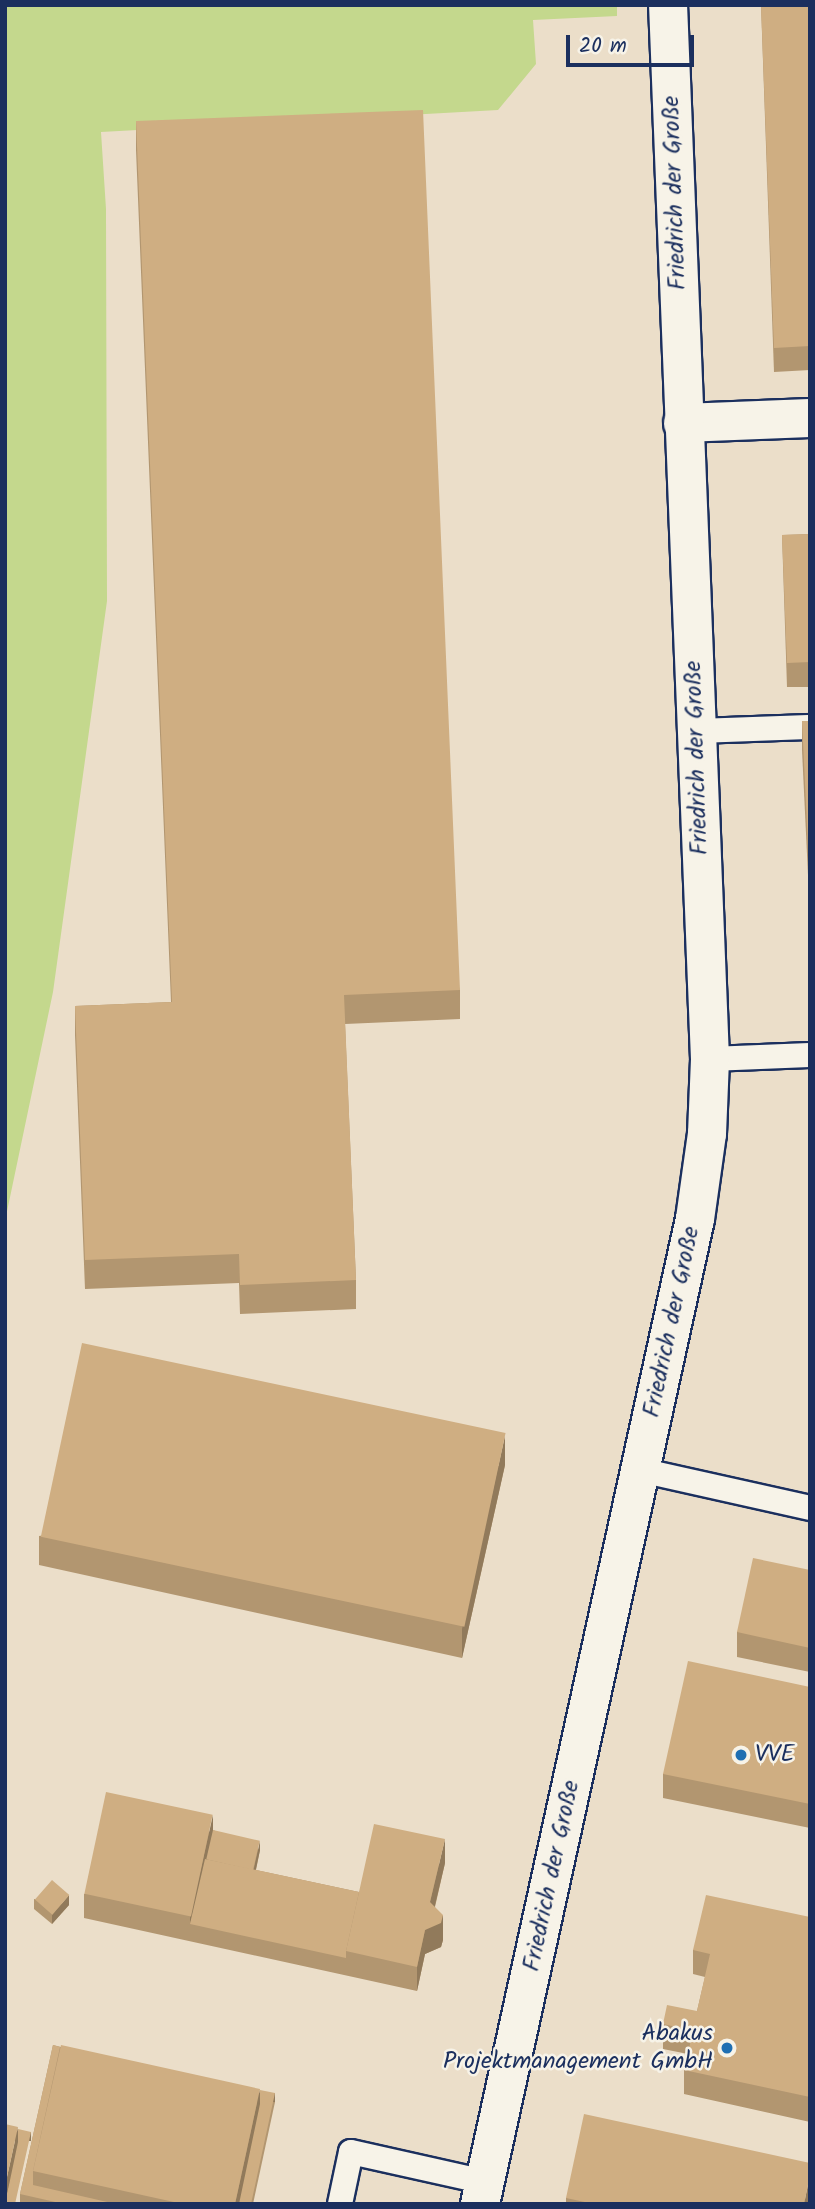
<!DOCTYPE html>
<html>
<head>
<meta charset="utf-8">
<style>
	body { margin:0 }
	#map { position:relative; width:815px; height:2209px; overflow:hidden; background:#ebdec9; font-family:Kalam,sans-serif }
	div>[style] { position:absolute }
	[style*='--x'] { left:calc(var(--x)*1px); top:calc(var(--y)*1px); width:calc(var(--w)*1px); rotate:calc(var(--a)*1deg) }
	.green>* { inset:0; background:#c4d88d }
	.roads { filter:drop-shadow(2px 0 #1b2f5e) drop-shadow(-2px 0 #1b2f5e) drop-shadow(0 2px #1b2f5e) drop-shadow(0 -2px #1b2f5e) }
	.lane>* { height:24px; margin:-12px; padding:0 12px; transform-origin:12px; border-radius:12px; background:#f7f3e8 }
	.street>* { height:38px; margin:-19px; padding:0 19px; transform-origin:19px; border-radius:19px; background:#f7f3e8 }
	.wall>* { inset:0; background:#b29670 }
	.shaded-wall>* { inset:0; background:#917a5b; transform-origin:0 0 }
	.building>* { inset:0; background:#cfae82; transform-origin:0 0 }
	.dots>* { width:19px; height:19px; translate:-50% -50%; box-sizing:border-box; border:4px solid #f7f3e8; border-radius:50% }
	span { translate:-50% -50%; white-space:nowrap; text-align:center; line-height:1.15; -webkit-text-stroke:5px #f7f3e8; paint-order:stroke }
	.street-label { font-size:24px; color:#1b2f5e }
	.poi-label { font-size:24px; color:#1b2f5e }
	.left { translate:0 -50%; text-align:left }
	.right { translate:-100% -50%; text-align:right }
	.frame { position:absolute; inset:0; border:7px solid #1b2f5e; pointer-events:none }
	.scale { position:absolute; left:566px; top:35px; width:128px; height:32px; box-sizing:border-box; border:4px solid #1b2f5e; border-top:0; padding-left:9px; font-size:21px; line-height:24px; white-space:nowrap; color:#1b2f5e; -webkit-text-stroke:5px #f7f3e8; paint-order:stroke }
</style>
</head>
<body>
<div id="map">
	<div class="green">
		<i style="clip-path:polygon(5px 5px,617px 5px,617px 16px,533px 20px,536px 64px,498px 110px,101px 132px,106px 209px,107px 601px,53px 992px,5px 1221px)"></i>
	</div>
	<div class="roads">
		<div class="lane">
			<i style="--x:696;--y:731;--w:114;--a:-2"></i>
			<i style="--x:710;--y:1059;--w:100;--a:-2.3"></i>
			<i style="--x:640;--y:1470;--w:174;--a:12.6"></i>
			<i style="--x:340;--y:2204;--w:53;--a:-78.1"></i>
			<i style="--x:351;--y:2152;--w:137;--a:12.6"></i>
		</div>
		<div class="street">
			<i style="--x:683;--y:423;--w:127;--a:-2.3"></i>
			<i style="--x:480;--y:2204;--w:1008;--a:-77.69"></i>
			<i style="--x:695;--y:1219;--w:86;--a:-82"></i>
			<i style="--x:707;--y:1134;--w:75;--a:-87.7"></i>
			<i style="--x:710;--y:1059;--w:1055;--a:-92.28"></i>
		</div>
	</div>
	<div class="wall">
		<i style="clip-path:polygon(761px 5px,810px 5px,810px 370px,774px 372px)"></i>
		<i style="clip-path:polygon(136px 121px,460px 990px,460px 1019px,345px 1024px,356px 1280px,356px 1309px,240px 1314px,239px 1283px,85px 1289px,75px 1035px,75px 1006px,171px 1002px,136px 150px)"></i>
		<i style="clip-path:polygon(810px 534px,810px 687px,787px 687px,782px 535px)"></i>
		<i style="clip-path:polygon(802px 721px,810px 721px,810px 917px,802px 750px)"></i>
		<i style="clip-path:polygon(505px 1465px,462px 1658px,39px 1565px,39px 1536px)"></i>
		<i style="clip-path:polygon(810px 1570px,810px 1672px,737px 1657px,737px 1632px)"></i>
		<i style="clip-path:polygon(810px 1687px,810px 1828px,663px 1798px,663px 1774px)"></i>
		<i style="clip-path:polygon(213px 1830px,260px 1850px,256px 1870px,359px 1892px,445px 1863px,435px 1907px,443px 1940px,441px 1947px,425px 1954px,417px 1991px,84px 1918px,84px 1894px)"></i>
		<i style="clip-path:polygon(34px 1899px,69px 1905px,52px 1924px,34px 1909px)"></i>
		<i style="clip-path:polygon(810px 1917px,810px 2122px,684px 2094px,684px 2070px,688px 2054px,663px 2049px,663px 2024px,697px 2011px,705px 1977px,693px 1974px,693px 1950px)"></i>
		<i style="clip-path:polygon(53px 2045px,275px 2102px,253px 2204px,20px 2204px,20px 2194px)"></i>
		<i style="clip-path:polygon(566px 2198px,810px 2199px,809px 2204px,566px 2204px)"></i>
	</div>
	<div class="shaded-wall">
		<i style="clip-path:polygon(505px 1436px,505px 1465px,462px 1658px,462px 1629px)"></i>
		<i style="clip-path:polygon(213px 1815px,213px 1839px,190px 1924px,190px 1941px,190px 1917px)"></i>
		<i style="clip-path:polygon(445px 1839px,445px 1863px,430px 1926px,430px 1902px)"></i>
		<i style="clip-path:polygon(260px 1841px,260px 1850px,252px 1887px,252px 1877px)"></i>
		<i style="clip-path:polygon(69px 1895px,69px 1905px,52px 1924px,52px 1915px)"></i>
		<i style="clip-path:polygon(443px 1915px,443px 1940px,441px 1947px,425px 1954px,417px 1991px,417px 1967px,425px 1930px)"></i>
		<i style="clip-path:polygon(260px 2089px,260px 2113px,241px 2204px,235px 2204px)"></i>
		<i style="left:275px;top:2093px;width:9px;height:114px;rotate:90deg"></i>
		<i style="clip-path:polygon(18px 2127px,18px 2151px,5px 2204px,5px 2186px)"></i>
		<i style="left:31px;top:2132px;width:9px;height:74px;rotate:90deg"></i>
		<i style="clip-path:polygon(810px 2175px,809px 2204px,804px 2204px)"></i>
	</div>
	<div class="building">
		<i style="clip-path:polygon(761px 5px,810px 5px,810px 346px,774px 348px)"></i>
		<i style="clip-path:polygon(423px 110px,460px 990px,344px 995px,356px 1280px,240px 1285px,239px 1254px,85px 1260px,75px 1006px,172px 1002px,136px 121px)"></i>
		<i style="clip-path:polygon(810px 534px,810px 662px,787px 663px,782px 535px)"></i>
		<i style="clip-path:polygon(802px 721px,810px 721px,810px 888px)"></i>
		<i style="left:82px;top:1343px;width:433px;height:198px;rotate:12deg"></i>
		<i style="clip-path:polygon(753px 1558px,810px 1570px,810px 1648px,737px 1632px)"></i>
		<i style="clip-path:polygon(688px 1661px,810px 1687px,810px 1804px,663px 1774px)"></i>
		<i style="left:106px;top:1792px;width:109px;height:104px;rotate:12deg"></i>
		<i style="clip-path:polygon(374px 1824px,445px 1839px,430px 1902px,443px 1915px,441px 1923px,425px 1930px,417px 1967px,346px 1951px)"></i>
		<i style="left:213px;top:1830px;width:48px;height:30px;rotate:13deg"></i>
		<i style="clip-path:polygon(205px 1859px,359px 1892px,346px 1951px,346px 1958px,190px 1924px)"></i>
		<i style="left:52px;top:1880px;width:23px;height:26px;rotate:41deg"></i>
		<i style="clip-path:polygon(706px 1895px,810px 1917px,810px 2097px,684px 2070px,693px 2031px,663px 2024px,667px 2005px,697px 2011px,710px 1954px,693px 1950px)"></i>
		<i style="clip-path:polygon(53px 2045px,60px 2047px,33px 2171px,33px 2185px,116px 2204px,64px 2204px,20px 2194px)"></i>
		<i style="clip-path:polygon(61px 2045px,260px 2089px,235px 2204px,183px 2204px,33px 2171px)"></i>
		<i style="clip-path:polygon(260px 2090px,275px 2093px,251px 2204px,239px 2204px,260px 2104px)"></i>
		<i style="clip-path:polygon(584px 2114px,810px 2163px,810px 2175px,804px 2204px,594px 2204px,566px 2198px)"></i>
		<i style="clip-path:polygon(5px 2124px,18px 2127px,5px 2186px)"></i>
		<i style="clip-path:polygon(18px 2129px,31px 2132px,15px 2204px,5px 2204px,18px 2142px)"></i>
	</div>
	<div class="dots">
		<i style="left:741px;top:1755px;background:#1f6fb2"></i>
		<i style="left:727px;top:2048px;background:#1f6fb2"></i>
	</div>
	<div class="street-label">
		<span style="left:675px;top:193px;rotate:-92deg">Friedrich der Große</span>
		<span style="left:697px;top:758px;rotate:-92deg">Friedrich der Große</span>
		<span style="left:672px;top:1322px;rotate:-78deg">Friedrich der Große</span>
		<span style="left:552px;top:1876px;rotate:-78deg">Friedrich der Große</span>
	</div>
	<div class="poi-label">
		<span class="left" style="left:755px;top:1755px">VVE</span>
		<span class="right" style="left:713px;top:2048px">Abakus<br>Projektmanagement GmbH</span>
	</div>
	<div class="frame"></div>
	<div class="scale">20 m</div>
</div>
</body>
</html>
